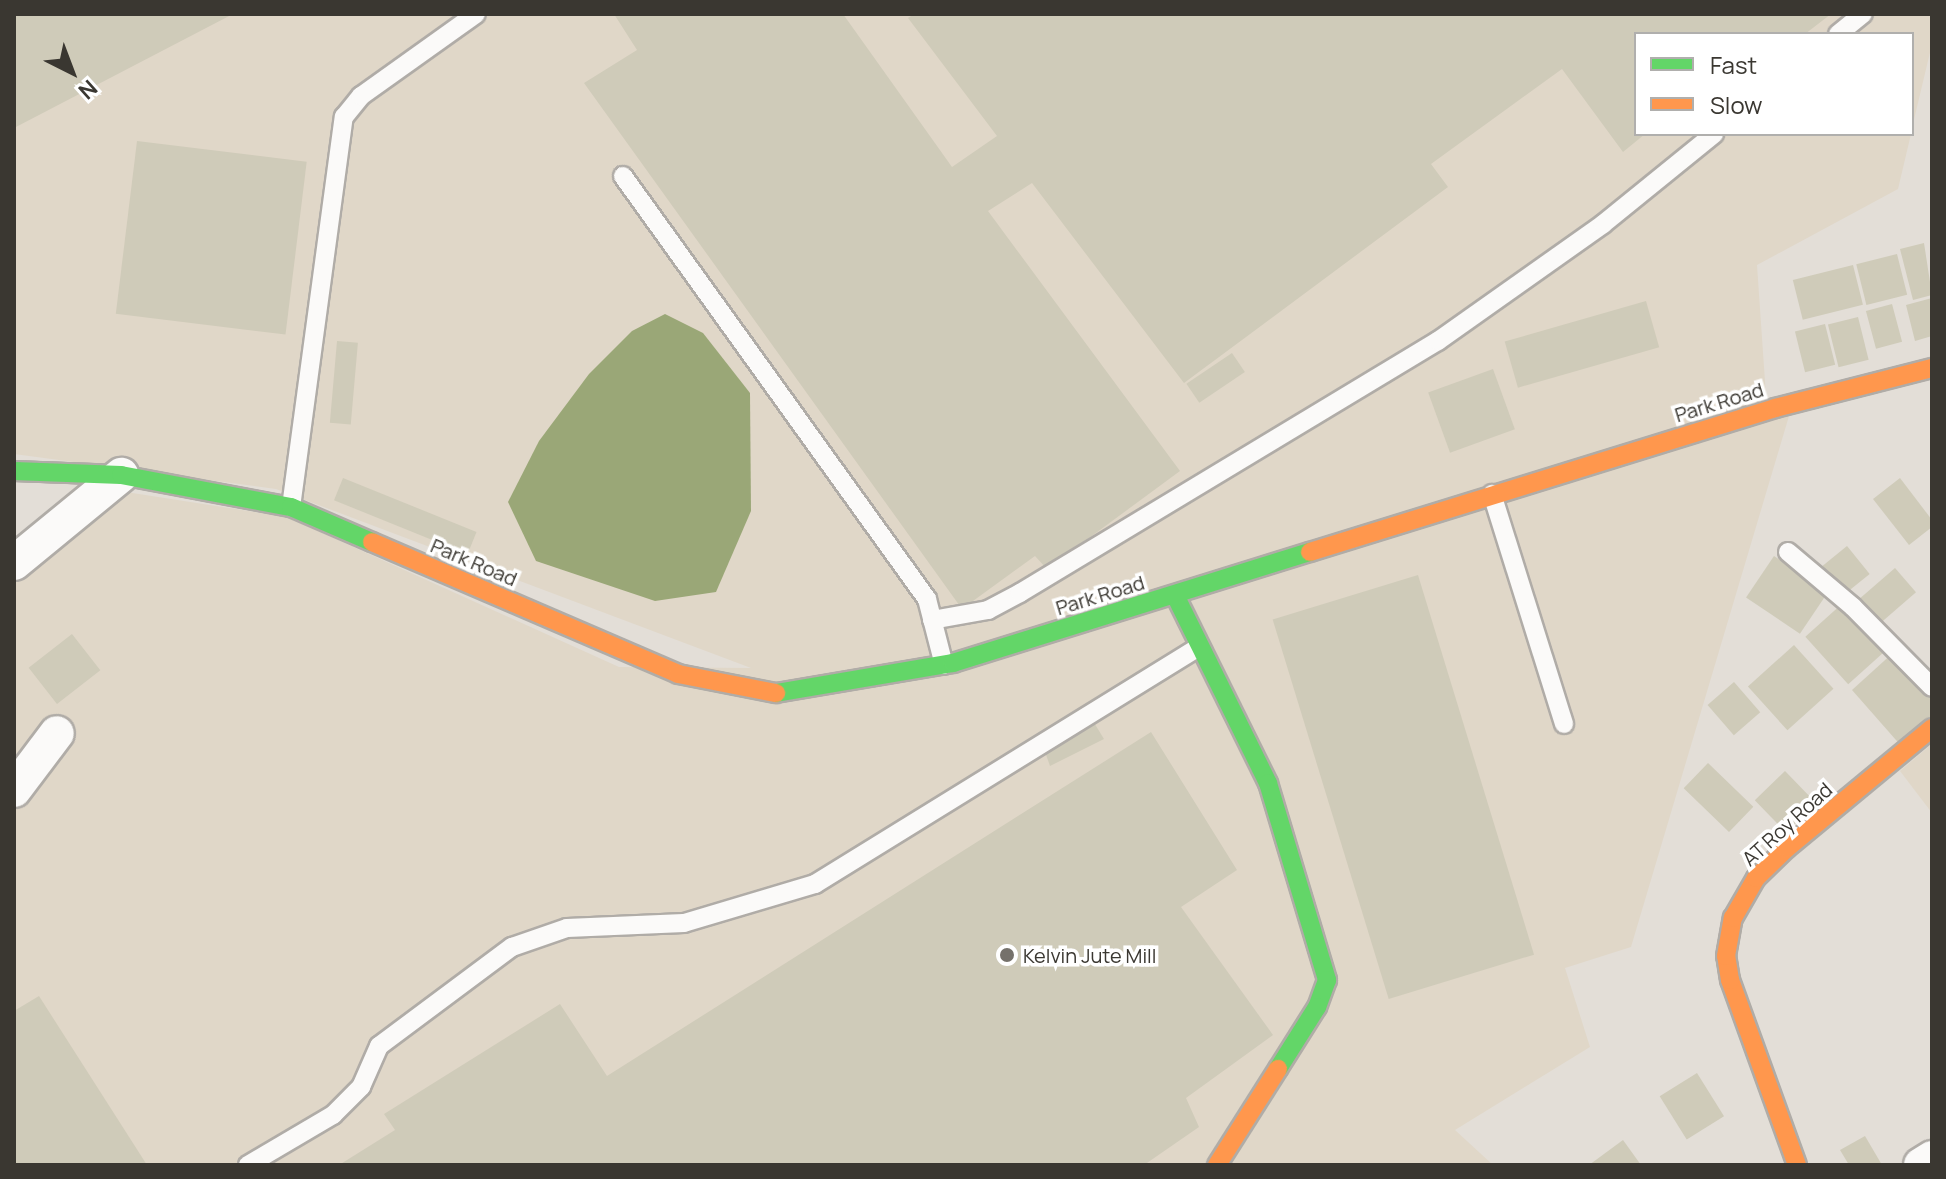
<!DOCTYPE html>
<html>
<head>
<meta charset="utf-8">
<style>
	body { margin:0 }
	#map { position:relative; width:1946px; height:1179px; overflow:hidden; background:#e3ded7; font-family:Manrope,sans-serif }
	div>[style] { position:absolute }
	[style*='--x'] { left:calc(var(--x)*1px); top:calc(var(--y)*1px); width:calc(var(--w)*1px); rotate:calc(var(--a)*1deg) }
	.built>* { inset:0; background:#e0d7c8 }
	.water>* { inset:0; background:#9aa777 }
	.building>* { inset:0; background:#cfcbb9; transform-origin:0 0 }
	.roads { filter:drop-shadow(2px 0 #b0aca7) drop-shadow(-2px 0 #b0aca7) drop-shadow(0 2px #b0aca7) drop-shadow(0 -2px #b0aca7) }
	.lane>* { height:18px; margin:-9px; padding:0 9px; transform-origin:9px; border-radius:9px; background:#fbfaf9 }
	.street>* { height:34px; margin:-17px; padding:0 17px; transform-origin:17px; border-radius:17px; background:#fbfaf9 }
	.fast>* { height:18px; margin:-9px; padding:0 9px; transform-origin:9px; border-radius:9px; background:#63d668 }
	.slow>* { height:18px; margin:-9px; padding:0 9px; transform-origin:9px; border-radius:9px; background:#ff974d }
	.dots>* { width:22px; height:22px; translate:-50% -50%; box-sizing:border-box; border:4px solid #fff; border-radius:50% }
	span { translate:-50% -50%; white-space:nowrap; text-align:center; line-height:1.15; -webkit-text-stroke:7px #fff; paint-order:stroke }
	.street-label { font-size:20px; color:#3a3731 }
	.poi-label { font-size:20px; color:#3a3731 }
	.left { translate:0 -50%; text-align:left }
	.frame { position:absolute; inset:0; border:16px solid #3a3731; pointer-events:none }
	.legend { position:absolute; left:1634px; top:32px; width:280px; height:104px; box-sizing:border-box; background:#fff; border:2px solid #b0afad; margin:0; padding:10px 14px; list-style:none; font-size:24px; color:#3a3731 }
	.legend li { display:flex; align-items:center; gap:16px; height:40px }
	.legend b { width:40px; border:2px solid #b0afad }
	.north { position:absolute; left:32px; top:32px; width:80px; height:80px; -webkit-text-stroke:6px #fff; paint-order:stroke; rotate:138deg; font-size:22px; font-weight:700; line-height:32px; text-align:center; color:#3a3731 }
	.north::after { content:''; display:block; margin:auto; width:28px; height:36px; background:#3a3731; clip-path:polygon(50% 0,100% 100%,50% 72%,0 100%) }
</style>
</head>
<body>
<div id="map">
	<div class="built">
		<i style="clip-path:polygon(14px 14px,1932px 14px,1932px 44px,1912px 128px,1912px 34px,1636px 34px,1636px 134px,1911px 134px,1898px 189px,1757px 265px,1766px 396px,1789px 416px,1631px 947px,1565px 968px,1590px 1047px,1455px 1130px,1493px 1165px,14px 1165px,14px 580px,126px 492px,287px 517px,619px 667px,751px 668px,276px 489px,14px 454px)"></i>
		<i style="clip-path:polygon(1932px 744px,1932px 813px,1900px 771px)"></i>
	</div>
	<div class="water">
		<i style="clip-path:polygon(665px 314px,703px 333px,750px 393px,751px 511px,716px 592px,655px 601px,536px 561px,508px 502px,539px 441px,589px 374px,632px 331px)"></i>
	</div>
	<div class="building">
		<i style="clip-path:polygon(14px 14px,233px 14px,14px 128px)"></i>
		<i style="clip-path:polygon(614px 14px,843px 14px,952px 167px,997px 136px,908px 18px,914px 14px,1831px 14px,1805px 34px,1636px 34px,1636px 134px,1645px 134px,1623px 152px,1562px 69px,1431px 164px,1448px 187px,1184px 383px,1032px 183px,988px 211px,1180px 471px,1047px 569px,1035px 556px,962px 609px,584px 83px,637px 50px)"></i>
		<i style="left:137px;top:141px;width:171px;height:174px;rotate:7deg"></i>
		<i style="clip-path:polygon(1924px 243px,1932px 295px,1913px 300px,1900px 249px)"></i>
		<i style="left:1897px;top:254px;width:42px;height:42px;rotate:76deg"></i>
		<i style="left:1853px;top:265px;width:41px;height:62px;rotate:76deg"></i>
		<i style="clip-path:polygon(1932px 298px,1932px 336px,1915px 341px,1906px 305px)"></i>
		<i style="left:1646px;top:301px;width:48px;height:147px;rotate:74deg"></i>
		<i style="left:1892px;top:304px;width:39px;height:27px;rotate:75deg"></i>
		<i style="left:1858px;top:317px;width:44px;height:31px;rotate:76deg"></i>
		<i style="left:1825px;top:324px;width:42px;height:31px;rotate:76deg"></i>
		<i style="left:337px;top:341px;width:21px;height:82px;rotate:5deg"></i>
		<i style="left:1232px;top:353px;width:23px;height:55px;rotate:56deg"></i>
		<i style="left:1493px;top:369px;width:64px;height:69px;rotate:70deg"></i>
		<i style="left:343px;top:478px;width:144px;height:24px;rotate:22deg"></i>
		<i style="clip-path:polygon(1900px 478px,1932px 520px,1932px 527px,1909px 545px,1873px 499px)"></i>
		<i style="left:1847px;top:546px;width:36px;height:34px;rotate:51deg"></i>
		<i style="left:1774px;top:556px;width:65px;height:50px;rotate:34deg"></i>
		<i style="left:1895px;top:568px;width:32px;height:52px;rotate:49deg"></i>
		<i style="left:1418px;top:575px;width:397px;height:152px;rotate:73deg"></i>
		<i style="left:1844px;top:602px;width:64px;height:52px;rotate:48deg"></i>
		<i style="left:72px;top:634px;width:46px;height:55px;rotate:52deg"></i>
		<i style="left:1794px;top:645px;width:59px;height:62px;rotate:48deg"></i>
		<i style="clip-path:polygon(1895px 651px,1932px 693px,1932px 722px,1903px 748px,1852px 690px)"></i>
		<i style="left:1734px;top:682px;width:40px;height:35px;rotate:49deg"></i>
		<i style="clip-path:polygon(1093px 721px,1104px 739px,1050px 766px,1044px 749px)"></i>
		<i style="clip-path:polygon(1151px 732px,1237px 870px,1181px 907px,1273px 1035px,1186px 1098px,1199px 1127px,1144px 1165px,339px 1165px,395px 1130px,384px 1114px,560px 1004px,607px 1076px)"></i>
		<i style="left:1708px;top:763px;width:63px;height:35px;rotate:44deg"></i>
		<i style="left:1785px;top:771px;width:45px;height:42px;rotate:46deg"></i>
		<i style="clip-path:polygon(39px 996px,147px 1165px,14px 1165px,14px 1011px)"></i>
		<i style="left:1697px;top:1073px;width:51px;height:44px;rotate:58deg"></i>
		<i style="clip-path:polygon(1865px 1136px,1882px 1165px,1849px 1165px,1840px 1150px)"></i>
		<i style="clip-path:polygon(1623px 1140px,1641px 1165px,1589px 1165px)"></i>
	</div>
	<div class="roads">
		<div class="lane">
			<i style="--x:1838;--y:34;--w:32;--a:-39"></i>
			<i style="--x:623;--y:176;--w:521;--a:54.3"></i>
			<i style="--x:927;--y:599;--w:68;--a:75.6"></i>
			<i style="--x:1492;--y:494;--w:241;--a:72.6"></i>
			<i style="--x:291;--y:507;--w:394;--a:-82.3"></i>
			<i style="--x:344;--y:117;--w:27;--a:-51"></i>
			<i style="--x:361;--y:96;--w:141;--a:-35.5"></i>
			<i style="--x:1788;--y:552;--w:85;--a:40.2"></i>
			<i style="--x:1853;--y:607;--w:112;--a:45.4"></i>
			<i style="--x:932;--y:620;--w:57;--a:-10.1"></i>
			<i style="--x:988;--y:610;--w:36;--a:-28"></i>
			<i style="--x:1020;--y:593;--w:488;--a:-31.1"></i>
			<i style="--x:1438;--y:341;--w:202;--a:-35.3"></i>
			<i style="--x:1603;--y:224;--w:143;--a:-39"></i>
			<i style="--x:248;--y:1165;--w:99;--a:-30.5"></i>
			<i style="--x:333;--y:1115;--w:40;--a:-45"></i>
			<i style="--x:361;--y:1087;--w:45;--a:-66.3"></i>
			<i style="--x:379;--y:1046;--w:166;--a:-36.7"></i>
			<i style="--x:512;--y:947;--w:58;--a:-19.1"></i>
			<i style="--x:567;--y:928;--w:117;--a:-2.4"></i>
			<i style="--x:684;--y:923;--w:137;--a:-16.6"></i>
			<i style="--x:815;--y:884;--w:449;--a:-31.7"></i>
		</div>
		<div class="street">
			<i style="--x:14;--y:563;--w:139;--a:-39.4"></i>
			<i style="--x:14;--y:790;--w:71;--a:-53"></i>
			<i style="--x:1921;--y:1165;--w:13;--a:-32"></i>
		</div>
		<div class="fast">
			<i style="--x:14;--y:471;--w:107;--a:2.1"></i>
			<i style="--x:121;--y:475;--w:173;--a:10.7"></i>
			<i style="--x:291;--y:507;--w:88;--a:23.4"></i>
			<i style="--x:1175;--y:595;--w:210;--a:63.7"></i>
			<i style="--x:1268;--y:783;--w:206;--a:73.3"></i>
			<i style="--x:1327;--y:980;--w:29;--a:110"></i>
			<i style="--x:1317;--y:1007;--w:73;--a:122.2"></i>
			<i style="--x:776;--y:693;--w:180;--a:-9.6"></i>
			<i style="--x:953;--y:663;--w:374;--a:-17.3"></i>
		</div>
		<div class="slow">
			<i style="--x:372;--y:542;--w:333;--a:23.3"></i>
			<i style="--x:678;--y:674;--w:100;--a:11"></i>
			<i style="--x:1310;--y:552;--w:487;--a:-17.2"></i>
			<i style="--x:1775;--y:408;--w:162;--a:-14.3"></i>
			<i style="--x:1217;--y:1165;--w:114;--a:-57.6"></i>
			<i style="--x:1797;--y:1165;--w:197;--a:-109.9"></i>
			<i style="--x:1730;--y:980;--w:24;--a:-99"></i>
			<i style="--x:1726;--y:956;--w:39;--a:-80"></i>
			<i style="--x:1733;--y:918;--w:46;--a:-60.1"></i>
			<i style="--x:1756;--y:878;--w:43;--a:-44.1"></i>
			<i style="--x:1787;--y:848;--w:188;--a:-39.6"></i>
		</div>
	</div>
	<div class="dots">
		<i style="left:1007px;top:955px;background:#75716b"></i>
	</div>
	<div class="street-label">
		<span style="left:1719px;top:402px;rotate:-17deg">Park Road</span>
		<span style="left:474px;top:562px;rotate:23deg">Park Road</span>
		<span style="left:1100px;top:595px;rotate:-17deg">Park Road</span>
		<span style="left:1787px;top:824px;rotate:-42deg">AT Roy Road</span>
	</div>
	<div class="poi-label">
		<span class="left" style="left:1023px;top:955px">Kelvin Jute Mill</span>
	</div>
	<div class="frame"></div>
	<ul class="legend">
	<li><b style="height:10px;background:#63d668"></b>Fast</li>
	<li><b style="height:10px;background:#ff974d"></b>Slow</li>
	</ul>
	<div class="north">N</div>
</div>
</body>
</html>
